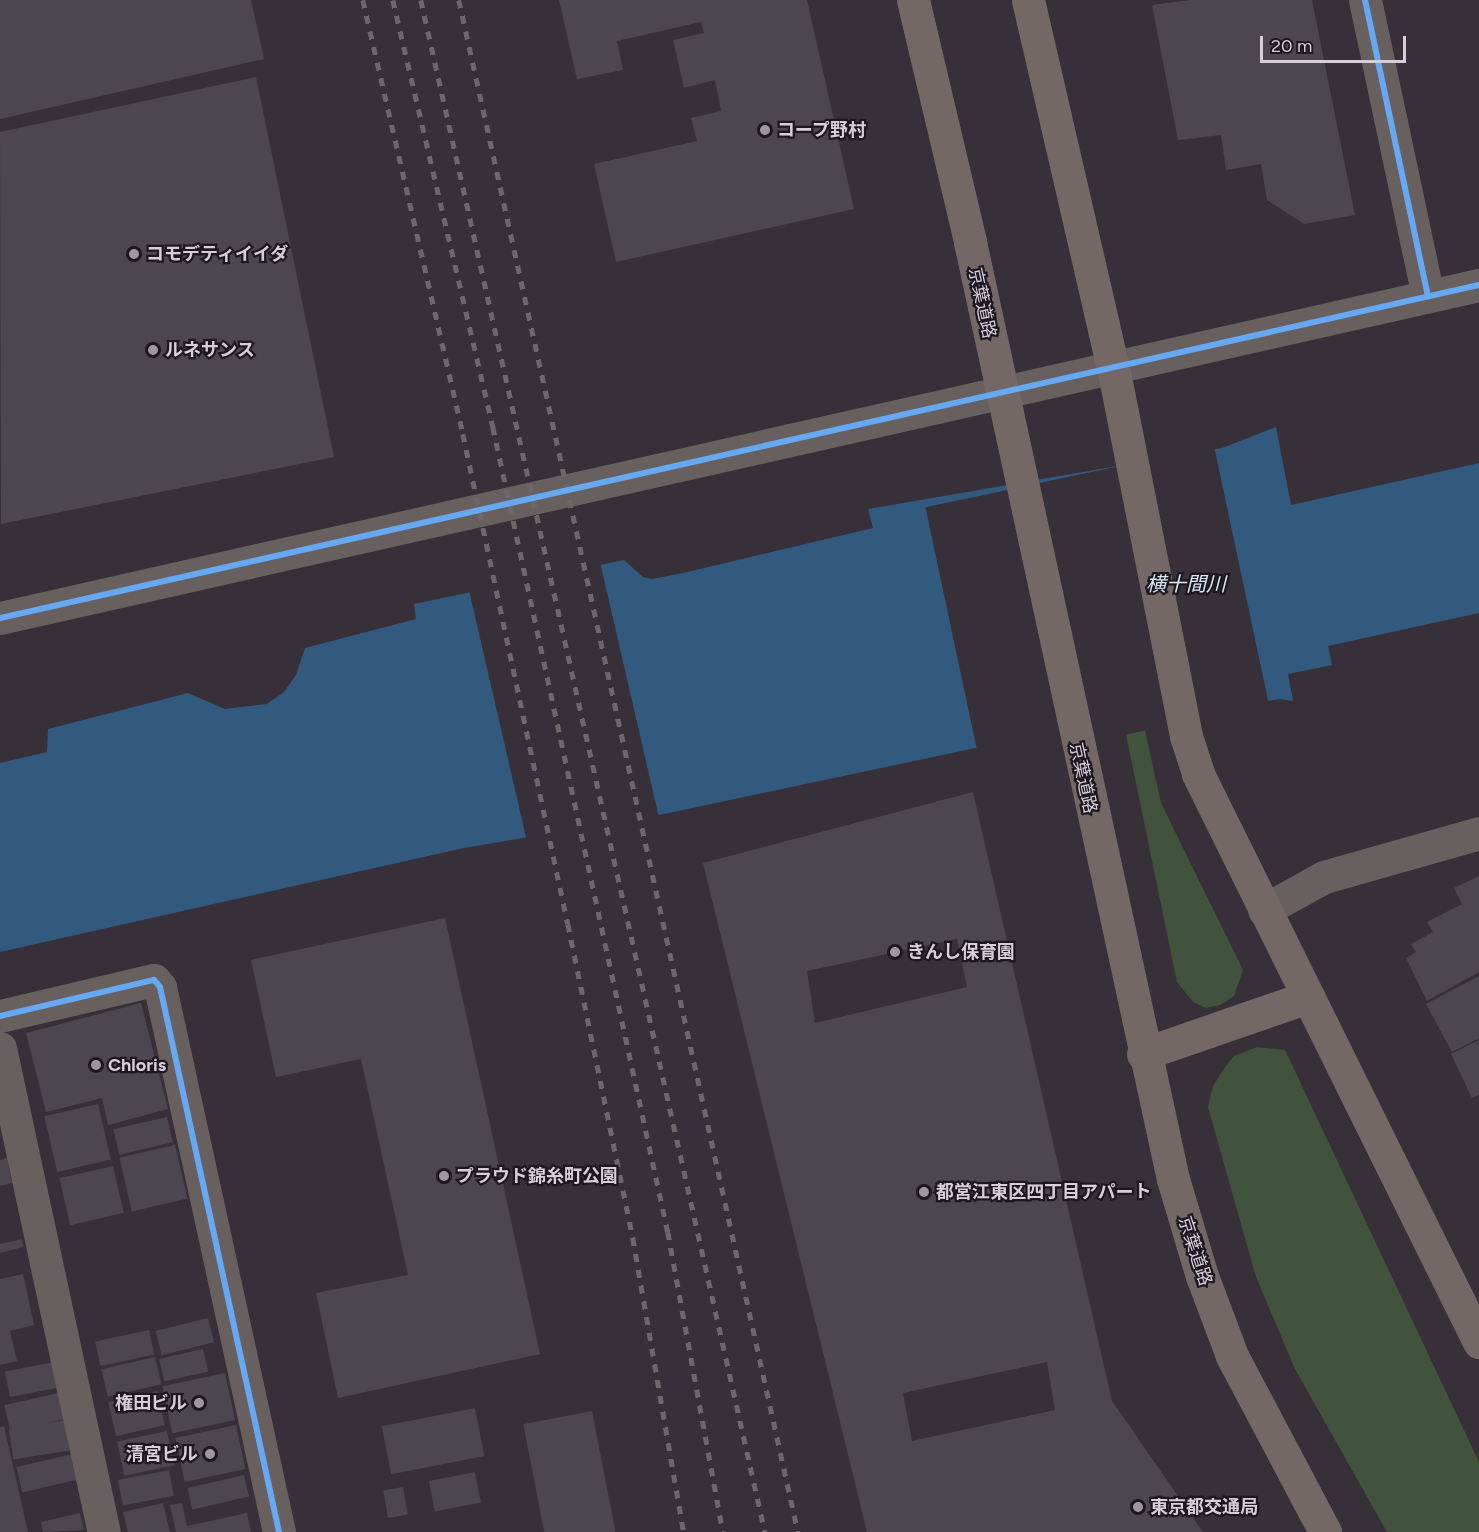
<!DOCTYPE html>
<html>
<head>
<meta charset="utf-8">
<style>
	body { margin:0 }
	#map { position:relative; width:1479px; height:1532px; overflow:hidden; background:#373039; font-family:Figtree,"Noto Sans JP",sans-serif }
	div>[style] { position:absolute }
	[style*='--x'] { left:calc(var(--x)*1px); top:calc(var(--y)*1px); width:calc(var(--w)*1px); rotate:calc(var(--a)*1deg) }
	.green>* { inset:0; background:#41533d }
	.water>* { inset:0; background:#315a7e }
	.pier>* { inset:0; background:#373039; transform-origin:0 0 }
	.building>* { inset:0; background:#4c464f; transform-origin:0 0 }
	.minor>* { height:33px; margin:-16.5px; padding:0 16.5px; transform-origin:16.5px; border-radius:16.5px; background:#68605f }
	.tertiary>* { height:33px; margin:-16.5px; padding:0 16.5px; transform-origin:16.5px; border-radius:16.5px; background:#68605f }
	.trunk>* { height:33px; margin:-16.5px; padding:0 16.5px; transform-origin:16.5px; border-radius:16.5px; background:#746867 }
	.rail>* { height:4.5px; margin-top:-2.25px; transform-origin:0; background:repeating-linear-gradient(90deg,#6e6769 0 8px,transparent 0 16px) }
	.cycleway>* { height:6px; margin:-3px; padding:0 3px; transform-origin:3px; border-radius:3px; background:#66a8f1 }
	.dots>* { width:16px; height:16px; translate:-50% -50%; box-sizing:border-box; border:3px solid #1d171f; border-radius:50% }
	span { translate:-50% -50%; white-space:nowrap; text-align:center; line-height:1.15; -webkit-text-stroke:4.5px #1d171f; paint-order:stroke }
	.poi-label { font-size:18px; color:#d6ced9; font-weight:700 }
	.left { translate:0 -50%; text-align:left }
	.right { translate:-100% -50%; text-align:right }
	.street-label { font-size:18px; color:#d6ced9 }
	.water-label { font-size:20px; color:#d9e6f3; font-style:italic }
	.scale { position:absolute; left:1260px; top:36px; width:146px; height:27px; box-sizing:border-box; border:3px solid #d6ced9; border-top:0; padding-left:8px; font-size:18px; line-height:21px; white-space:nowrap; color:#d6ced9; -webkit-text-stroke:4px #1d171f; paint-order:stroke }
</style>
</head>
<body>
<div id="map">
	<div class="green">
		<i style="clip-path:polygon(1093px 493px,1161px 803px,1243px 970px,1234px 996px,1220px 1005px,1206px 1008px,1193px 1002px,1177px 982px,1077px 497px)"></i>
		<i style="clip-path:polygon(1257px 1047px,1285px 1050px,1479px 1462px,1479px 1532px,1387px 1532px,1295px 1369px,1256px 1277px,1208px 1107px,1213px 1086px,1225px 1067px,1234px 1056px)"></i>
	</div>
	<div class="water">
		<i style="clip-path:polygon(1276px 427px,1291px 505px,1479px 463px,1479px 613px,1328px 646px,1332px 665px,1288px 674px,1293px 701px,1279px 699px,971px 749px,664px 814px,464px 848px,0 952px,0 763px,47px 752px,48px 729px,188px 693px,225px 709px,267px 704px,284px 692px,296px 675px,305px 648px,416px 619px,414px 604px,624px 560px,643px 577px,652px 579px,683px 573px,873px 528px,868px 509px,1222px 448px)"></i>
	</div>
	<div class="pier">
		<i style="left:1214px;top:446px;width:264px;height:295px;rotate:78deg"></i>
		<i style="left:600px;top:562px;width:263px;height:134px;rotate:77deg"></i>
	</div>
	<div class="building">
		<i style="clip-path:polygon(0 0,251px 0,264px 59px,0 119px)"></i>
		<i style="clip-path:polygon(559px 0,807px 0,854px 209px,616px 262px,594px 164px,697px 141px,691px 118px,721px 111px,715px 80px,684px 88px,673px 40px,704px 33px,701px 22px,617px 41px,623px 70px,577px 79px)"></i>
		<i style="clip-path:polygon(1190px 0,1312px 0,1355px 215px,1304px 224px,1267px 200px,1261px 164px,1226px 170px,1221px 135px,1178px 140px,1152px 5px)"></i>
		<i style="clip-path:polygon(256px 77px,334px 457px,1px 524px,0 132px)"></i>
		<i style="clip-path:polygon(evenodd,973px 792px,1112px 1401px,1203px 1532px,867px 1532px,703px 863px,973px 792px,957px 939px,967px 987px,815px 1023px,807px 971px,957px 939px,973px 792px,1047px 1362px,1055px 1410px,912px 1441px,903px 1393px,1047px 1362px)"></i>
		<i style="clip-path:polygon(1479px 876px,1479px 972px,1427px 1001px,1406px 958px,1416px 952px,1411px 944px,1433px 932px,1427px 922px,1462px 904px,1454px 888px)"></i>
		<i style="clip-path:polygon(445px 918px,540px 1354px,338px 1398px,316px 1293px,408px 1275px,361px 1059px,276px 1077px,251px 960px)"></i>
		<i style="clip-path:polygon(1479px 976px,1479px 1038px,1452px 1052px,1426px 1004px)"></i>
		<i style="clip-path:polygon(141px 1003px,168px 1109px,108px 1125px,102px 1098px,46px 1112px,26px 1033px)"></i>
		<i style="clip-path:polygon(1479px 1040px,1479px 1095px,1472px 1098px,1451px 1054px)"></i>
		<i style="left:98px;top:1104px;width:57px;height:55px;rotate:77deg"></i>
		<i style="left:167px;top:1117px;width:26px;height:55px;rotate:77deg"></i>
		<i style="left:175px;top:1145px;width:55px;height:57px;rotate:77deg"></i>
		<i style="clip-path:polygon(7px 1158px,12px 1183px,0 1186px,0 1160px)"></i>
		<i style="left:113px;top:1166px;width:48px;height:55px;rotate:77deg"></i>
		<i style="clip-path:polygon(22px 1239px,23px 1247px,0 1253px,0 1244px)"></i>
		<i style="clip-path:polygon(23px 1274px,34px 1325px,10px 1331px,17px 1361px,0 1365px,0 1279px)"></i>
		<i style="left:208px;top:1318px;width:25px;height:54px;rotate:76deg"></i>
		<i style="left:149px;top:1330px;width:25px;height:55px;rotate:78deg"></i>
		<i style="left:203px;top:1349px;width:23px;height:45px;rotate:77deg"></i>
		<i style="left:155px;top:1357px;width:28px;height:55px;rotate:77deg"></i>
		<i style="left:54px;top:1362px;width:26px;height:50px;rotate:79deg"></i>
		<i style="left:225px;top:1373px;width:48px;height:64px;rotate:78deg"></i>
		<i style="left:157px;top:1391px;width:35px;height:50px;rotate:77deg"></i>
		<i style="left:58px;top:1393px;width:27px;height:55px;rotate:77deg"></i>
		<i style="left:475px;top:1408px;width:49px;height:95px;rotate:79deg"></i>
		<i style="left:592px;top:1411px;width:123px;height:70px;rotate:79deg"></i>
		<i style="left:65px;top:1420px;width:31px;height:57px;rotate:81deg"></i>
		<i style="left:236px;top:1425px;width:45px;height:62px;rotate:78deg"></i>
		<i style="clip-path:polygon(4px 1426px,28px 1532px,0 1532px,0 1427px)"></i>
		<i style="left:167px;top:1431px;width:35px;height:51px;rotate:78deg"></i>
		<i style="left:73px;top:1454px;width:26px;height:58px;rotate:77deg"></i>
		<i style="left:169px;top:1470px;width:26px;height:52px;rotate:79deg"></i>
		<i style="left:475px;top:1472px;width:31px;height:47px;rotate:79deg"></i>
		<i style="left:244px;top:1475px;width:22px;height:58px;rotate:77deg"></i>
		<i style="left:403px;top:1487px;width:28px;height:20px;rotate:80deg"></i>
		<i style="clip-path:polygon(163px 1503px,170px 1532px,128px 1532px,123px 1512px)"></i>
		<i style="clip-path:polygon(182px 1503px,187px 1526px,247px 1513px,251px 1532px,176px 1532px,170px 1505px)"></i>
		<i style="clip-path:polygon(80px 1513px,84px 1530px,43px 1532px,41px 1522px)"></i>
	</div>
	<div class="minor">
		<i style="--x:1365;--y:0;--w:303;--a:78"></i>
		<i style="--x:1264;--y:910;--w:68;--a:-28.8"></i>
		<i style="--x:1324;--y:877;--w:161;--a:-15.8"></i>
		<i style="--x:0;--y:1016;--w:158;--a:-13.2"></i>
		<i style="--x:154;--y:980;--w:9;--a:49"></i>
		<i style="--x:160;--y:987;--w:558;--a:77.68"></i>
		<i style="--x:0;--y:1048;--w:495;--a:77.9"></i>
	</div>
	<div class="tertiary">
		<i style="--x:0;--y:618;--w:1516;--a:-12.69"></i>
	</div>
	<div class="trunk">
		<i style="--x:913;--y:0;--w:249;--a:76.7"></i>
		<i style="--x:970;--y:242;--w:959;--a:77.78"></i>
		<i style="--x:1173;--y:1179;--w:101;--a:73.4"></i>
		<i style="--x:1202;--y:1276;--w:85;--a:69.4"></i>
		<i style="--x:1232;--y:1356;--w:199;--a:62.1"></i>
		<i style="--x:1028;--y:0;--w:377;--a:77"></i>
		<i style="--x:1113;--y:367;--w:376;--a:78.8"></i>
		<i style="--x:1186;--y:736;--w:40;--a:72"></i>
		<i style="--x:1198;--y:774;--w:634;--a:63.68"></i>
		<i style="--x:1143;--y:1054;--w:175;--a:-19.1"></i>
	</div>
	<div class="rail">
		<i style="--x:363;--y:0;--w:445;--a:77"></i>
		<i style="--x:463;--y:434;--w:501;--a:77.91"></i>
		<i style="--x:568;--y:924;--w:321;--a:78.3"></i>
		<i style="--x:633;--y:1238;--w:298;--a:80.2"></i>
		<i style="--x:393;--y:0;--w:439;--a:76.8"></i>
		<i style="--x:493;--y:427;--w:824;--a:77.74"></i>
		<i style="--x:668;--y:1232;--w:305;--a:79.6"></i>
		<i style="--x:421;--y:0;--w:1570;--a:77.34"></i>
		<i style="--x:459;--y:0;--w:1569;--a:77.52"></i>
	</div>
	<div class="cycleway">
		<i style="--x:1365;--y:0;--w:303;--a:78"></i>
		<i style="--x:0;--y:618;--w:1516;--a:-12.69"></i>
		<i style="--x:0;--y:1016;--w:158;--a:-13.2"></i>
		<i style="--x:154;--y:980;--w:9;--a:49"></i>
		<i style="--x:160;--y:987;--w:558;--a:77.68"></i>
	</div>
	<div class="dots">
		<i style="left:765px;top:130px;background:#9e97a1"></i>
		<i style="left:134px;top:254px;background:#9e97a1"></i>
		<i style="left:153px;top:350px;background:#9e97a1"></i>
		<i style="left:895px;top:952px;background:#9e97a1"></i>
		<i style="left:96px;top:1065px;background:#9e97a1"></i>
		<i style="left:444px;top:1176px;background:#9e97a1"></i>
		<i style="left:924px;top:1192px;background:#9e97a1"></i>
		<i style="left:199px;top:1403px;background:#9e97a1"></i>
		<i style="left:210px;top:1454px;background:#9e97a1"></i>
		<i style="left:1138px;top:1507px;background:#9e97a1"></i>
	</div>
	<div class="poi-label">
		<span class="left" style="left:777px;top:130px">コープ野村</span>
		<span class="left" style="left:146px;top:254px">コモデティイイダ</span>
		<span class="left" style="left:165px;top:350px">ルネサンス</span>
		<span class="left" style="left:907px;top:952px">きんし保育園</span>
		<span class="left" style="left:108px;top:1065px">Chloris</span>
		<span class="left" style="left:456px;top:1176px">プラウド錦糸町公園</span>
		<span class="left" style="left:936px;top:1192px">都営江東区四丁目アパート</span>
		<span class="right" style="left:187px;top:1403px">権田ビル</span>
		<span class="right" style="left:198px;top:1454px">清宮ビル</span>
		<span class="left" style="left:1150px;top:1507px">東京都交通局</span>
	</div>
	<div class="street-label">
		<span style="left:982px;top:303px;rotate:78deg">京葉道路</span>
		<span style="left:1083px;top:778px;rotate:78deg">京葉道路</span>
		<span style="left:1195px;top:1251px;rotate:72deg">京葉道路</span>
	</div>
	<div class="water-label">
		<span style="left:1186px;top:584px">横十間川</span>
	</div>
	<div class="scale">20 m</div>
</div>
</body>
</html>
